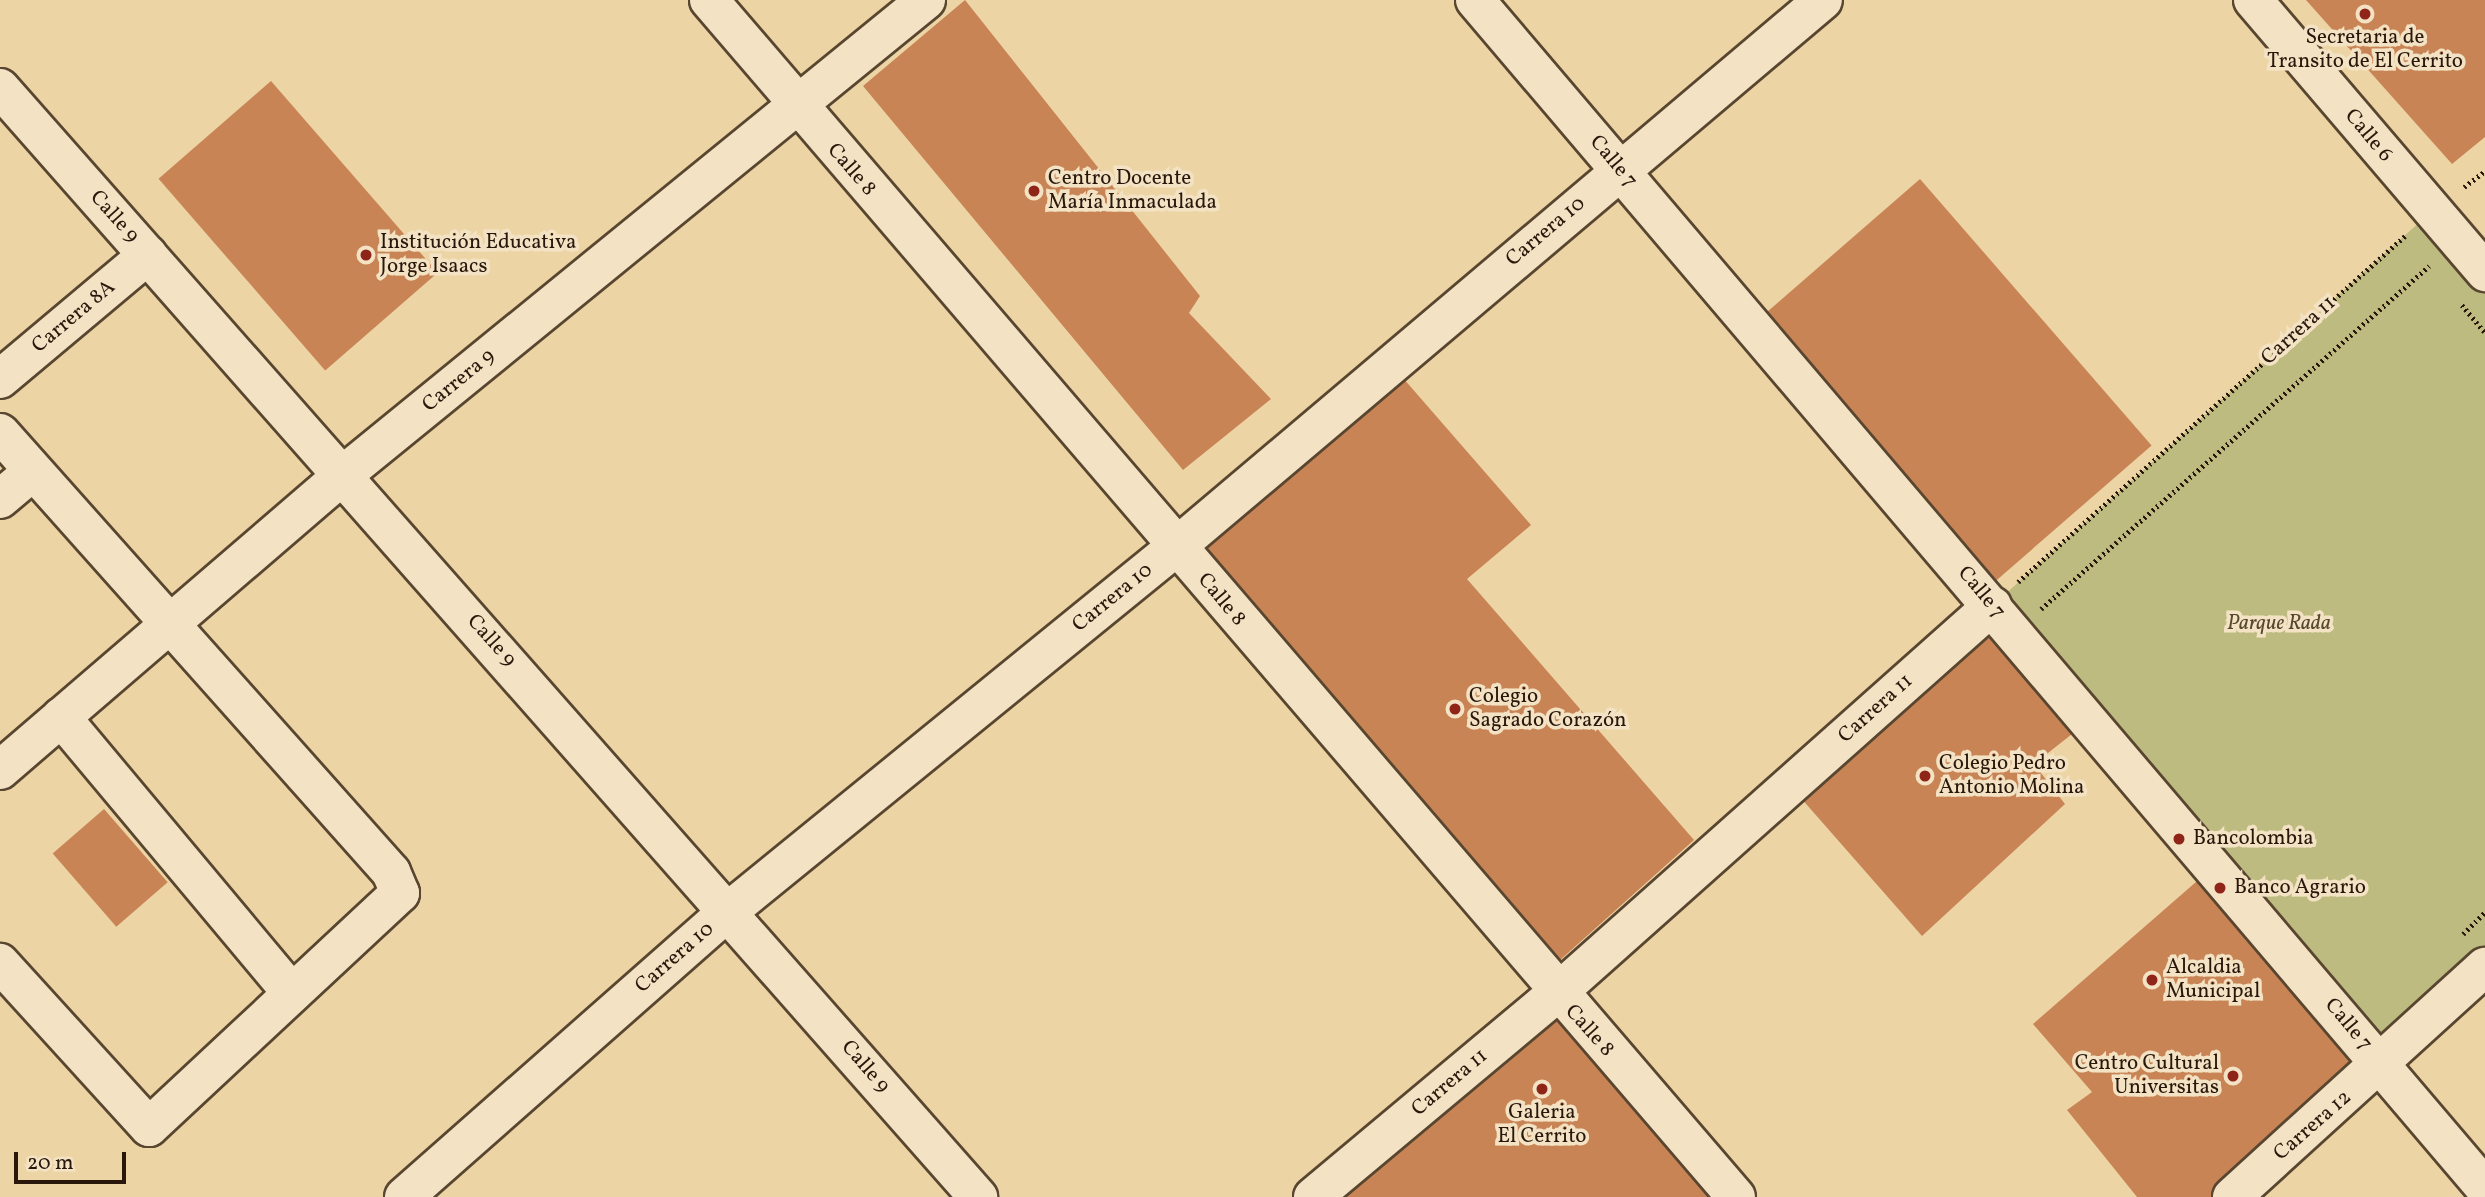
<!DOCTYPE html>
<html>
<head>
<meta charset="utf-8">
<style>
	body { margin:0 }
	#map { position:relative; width:2485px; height:1197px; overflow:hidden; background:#ecd4a4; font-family:Vollkorn,serif }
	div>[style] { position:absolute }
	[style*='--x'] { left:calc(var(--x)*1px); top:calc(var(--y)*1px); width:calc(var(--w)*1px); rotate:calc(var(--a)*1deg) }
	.green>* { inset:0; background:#bebb81 }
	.building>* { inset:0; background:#c98456; transform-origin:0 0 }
	.path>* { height:4.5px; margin-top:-2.25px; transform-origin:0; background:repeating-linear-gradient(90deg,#28170a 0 2px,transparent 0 5.5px) }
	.roads { filter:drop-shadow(2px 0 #594630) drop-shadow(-2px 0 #594630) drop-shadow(0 2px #594630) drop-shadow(0 -2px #594630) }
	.street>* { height:38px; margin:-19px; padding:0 19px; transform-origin:19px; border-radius:19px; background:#f3e3c4 }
	.secondary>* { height:38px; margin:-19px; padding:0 19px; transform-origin:19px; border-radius:19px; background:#f3e3c4 }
	.dots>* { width:19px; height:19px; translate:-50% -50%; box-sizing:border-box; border:4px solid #f3e3c4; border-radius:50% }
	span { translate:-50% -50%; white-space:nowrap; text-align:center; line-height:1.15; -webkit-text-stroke:7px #f3e3c4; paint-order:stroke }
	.poi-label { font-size:21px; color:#28170a }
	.left { translate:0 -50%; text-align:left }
	.right { translate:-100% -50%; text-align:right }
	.street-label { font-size:21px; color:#28170a }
	.park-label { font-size:21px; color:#55482e; font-style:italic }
	.scale { position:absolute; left:14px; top:1152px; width:112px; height:32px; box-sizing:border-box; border:4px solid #28170a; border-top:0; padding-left:9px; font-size:21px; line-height:24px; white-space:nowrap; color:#28170a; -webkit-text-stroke:5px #f3e3c4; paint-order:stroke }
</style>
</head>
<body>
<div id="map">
	<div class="green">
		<i style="clip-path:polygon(2432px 211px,2485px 272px,2485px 967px,2381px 1065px,1992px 606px)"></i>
	</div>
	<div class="building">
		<i style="clip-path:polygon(965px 0,1200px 296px,1189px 313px,1271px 399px,1183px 470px,863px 86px)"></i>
		<i style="clip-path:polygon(2306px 0,2485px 0,2485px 137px,2452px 164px)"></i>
		<i style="left:271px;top:81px;width:254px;height:149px;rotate:49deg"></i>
		<i style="left:1920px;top:179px;width:353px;height:210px;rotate:49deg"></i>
		<i style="clip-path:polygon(1403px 378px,1531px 525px,1467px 579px,1694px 840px,1550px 969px,1197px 554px)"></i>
		<i style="clip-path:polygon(1991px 612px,2086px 723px,2034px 764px,2065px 804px,1922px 936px,1793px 789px)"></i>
		<i style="left:104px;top:809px;width:97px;height:68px;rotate:49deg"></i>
		<i style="clip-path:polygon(2212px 868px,2375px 1060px,2221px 1197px,2137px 1197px,2067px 1110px,2092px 1092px,2033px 1024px)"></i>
		<i style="clip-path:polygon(1556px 994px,1736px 1197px,1343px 1197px)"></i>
	</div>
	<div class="path">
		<i style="--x:2464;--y:187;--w:26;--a:-37"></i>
		<i style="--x:2462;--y:305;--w:35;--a:50"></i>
		<i style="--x:2018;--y:582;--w:521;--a:-41.81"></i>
		<i style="--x:2041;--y:609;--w:518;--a:-41.48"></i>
		<i style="--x:2463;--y:934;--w:31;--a:-45"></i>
	</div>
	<div class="roads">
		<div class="street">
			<i style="--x:709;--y:0;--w:1577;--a:49.37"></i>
			<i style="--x:0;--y:88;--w:1479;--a:48.59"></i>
			<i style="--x:0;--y:379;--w:193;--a:-40"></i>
			<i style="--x:0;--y:433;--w:588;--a:48.31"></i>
			<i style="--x:391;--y:872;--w:23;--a:67"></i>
			<i style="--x:400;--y:893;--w:343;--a:137"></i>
			<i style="--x:149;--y:1127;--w:222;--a:-132.3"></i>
			<i style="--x:0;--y:499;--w:40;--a:-40"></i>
			<i style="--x:61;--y:717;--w:360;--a:50.1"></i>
			<i style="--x:0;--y:770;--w:452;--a:-40.7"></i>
			<i style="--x:343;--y:475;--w:752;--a:-39.17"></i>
			<i style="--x:404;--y:1197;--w:434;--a:-41.4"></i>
			<i style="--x:730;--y:910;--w:575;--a:-39.14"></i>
			<i style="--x:1176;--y:547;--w:847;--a:-40.21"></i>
			<i style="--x:1313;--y:1197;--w:317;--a:-39.9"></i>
			<i style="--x:1556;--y:994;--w:584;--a:-41.67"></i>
		</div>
		<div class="secondary">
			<i style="--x:1475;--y:0;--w:1559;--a:49.63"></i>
			<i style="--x:2253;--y:0;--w:358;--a:49.5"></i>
			<i style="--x:2232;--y:1197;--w:342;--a:-42.3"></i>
		</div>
	</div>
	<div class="dots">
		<i style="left:2365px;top:14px;background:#8f2418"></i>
		<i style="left:1034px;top:191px;background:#8f2418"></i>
		<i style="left:366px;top:255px;background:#8f2418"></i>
		<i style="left:1455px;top:709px;background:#8f2418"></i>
		<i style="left:1925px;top:776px;background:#8f2418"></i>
		<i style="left:2179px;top:839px;background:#8f2418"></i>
		<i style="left:2220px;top:888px;background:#8f2418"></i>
		<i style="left:2152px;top:980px;background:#8f2418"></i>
		<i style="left:2233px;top:1076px;background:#8f2418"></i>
		<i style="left:1542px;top:1089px;background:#8f2418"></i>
	</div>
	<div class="poi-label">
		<span style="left:2365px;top:50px">Secretaria de<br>Transito de El Cerrito</span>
		<span class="left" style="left:1048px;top:191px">Centro Docente<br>María Inmaculada</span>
		<span class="left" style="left:380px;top:255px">Institución Educativa<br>Jorge Isaacs</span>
		<span class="left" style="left:1469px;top:709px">Colegio<br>Sagrado Corazón</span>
		<span class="left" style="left:1939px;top:776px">Colegio Pedro<br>Antonio Molina</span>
		<span class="left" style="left:2193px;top:839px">Bancolombia</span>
		<span class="left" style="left:2234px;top:888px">Banco Agrario</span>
		<span class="left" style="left:2166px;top:980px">Alcaldia<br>Municipal</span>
		<span class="right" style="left:2219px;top:1076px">Centro Cultural<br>Universitas</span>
		<span style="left:1542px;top:1125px">Galeria<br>El Cerrito</span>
	</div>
	<div class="street-label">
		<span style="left:2368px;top:136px;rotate:50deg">Calle 6</span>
		<span style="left:1613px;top:162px;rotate:50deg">Calle 7</span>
		<span style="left:851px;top:170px;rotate:49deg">Calle 8</span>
		<span style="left:114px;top:217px;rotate:48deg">Calle 9</span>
		<span style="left:1546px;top:232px;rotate:-40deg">Carrera 10</span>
		<span style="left:74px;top:317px;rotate:-40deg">Carrera 8A</span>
		<span style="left:2299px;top:331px;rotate:-42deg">Carrera 11</span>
		<span style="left:459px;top:381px;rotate:-39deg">Carrera 9</span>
		<span style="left:1981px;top:593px;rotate:50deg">Calle 7</span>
		<span style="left:1113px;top:598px;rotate:-39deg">Carrera 10</span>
		<span style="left:1221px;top:600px;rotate:50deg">Calle 8</span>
		<span style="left:491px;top:641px;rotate:48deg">Calle 9</span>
		<span style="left:1876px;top:709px;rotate:-42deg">Carrera 11</span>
		<span style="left:675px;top:958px;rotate:-41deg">Carrera 10</span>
		<span style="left:2348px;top:1025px;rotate:50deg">Calle 7</span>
		<span style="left:1589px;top:1031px;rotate:48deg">Calle 8</span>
		<span style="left:865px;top:1067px;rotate:49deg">Calle 9</span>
		<span style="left:1450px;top:1083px;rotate:-40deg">Carrera 11</span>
		<span style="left:2313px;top:1126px;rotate:-41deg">Carrera 12</span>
	</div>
	<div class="park-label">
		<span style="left:2279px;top:624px">Parque Rada</span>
	</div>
	<div class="scale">20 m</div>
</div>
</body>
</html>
